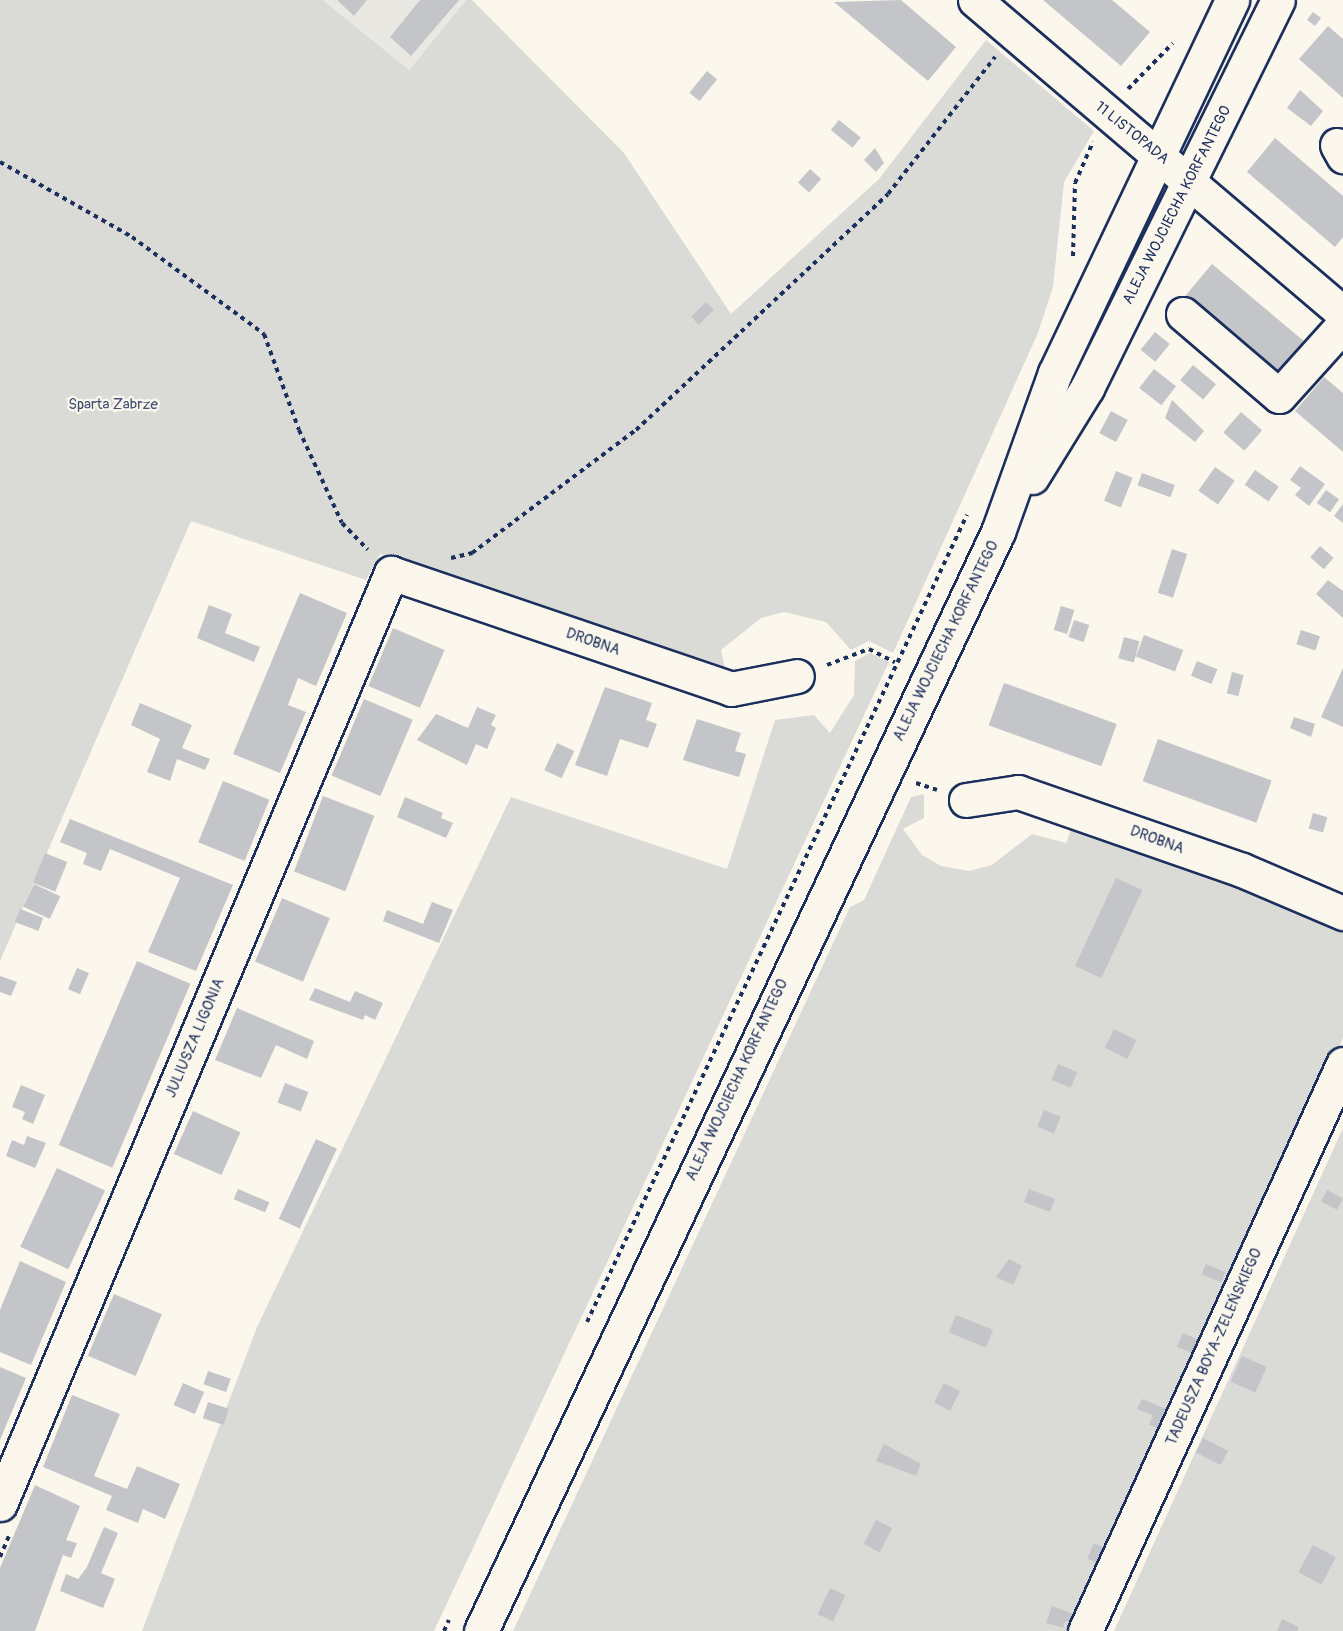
<!DOCTYPE html>
<html>
<head>
<meta charset="utf-8">
<style>
	body { margin:0 }
	#map { position:relative; width:1343px; height:1631px; overflow:hidden; background:#fbf7ec; font-family:Pangolin,sans-serif }
	div>[style] { position:absolute }
	[style*='--x'] { left:calc(var(--x)*1px); top:calc(var(--y)*1px); width:calc(var(--w)*1px); rotate:calc(var(--a)*1deg) }
	.built>* { inset:0; background:#eae8e2 }
	.green>* { inset:0; background:#dadad7 }
	.building>* { inset:0; background:#c3c5c9; transform-origin:0 0 }
	.path>* { height:4px; margin-top:-2px; transform-origin:0; background:repeating-linear-gradient(90deg,#1b2f5e 0 4.5px,transparent 0 9px) }
	.roads { filter:drop-shadow(2px 0 #1b2f5e) drop-shadow(-2px 0 #1b2f5e) drop-shadow(0 2px #1b2f5e) drop-shadow(0 -2px #1b2f5e) }
	.minor>* { height:33px; margin:-16.5px; padding:0 16.5px; transform-origin:16.5px; border-radius:16.5px; background:#fbf7ec }
	.major>* { height:33px; margin:-16.5px; padding:0 16.5px; transform-origin:16.5px; border-radius:16.5px; background:#fbf7ec }
	span { translate:-50% -50%; white-space:nowrap; text-align:center; line-height:1.15; -webkit-text-stroke:4.5px #fbf7ec; paint-order:stroke }
	.street-label { font-size:15px; color:#1b2f5e }
	.park-label { font-size:15px; color:#415176 }
</style>
</head>
<body>
<div id="map">
	<div class="built">
		<i style="clip-path:polygon(323px 0,466px 0,409px 70px)"></i>
	</div>
	<div class="green">
		<i style="clip-path:polygon(0 0,323px 0,409px 70px,466px 0,472px 0,624px 153px,731px 314px,879px 179px,986px 40px,1094px 131px,1064px 182px,1053px 287px,1038px 333px,893px 653px,869px 641px,851px 650px,826px 622px,784px 612px,761px 618px,721px 650px,725px 668px,380px 554px,366px 580px,191px 521px,0 961px)"></i>
		<i style="clip-path:polygon(870px 653px,889px 662px,434px 1631px,142px 1631px,257px 1327px,511px 797px,727px 869px,775px 720px,814px 715px,830px 733px,854px 695px,855px 661px)"></i>
		<i style="clip-path:polygon(924px 794px,924px 818px,903px 829px,922px 855px,941px 866px,969px 871px,992px 865px,1032px 834px,1066px 843px,1073px 825px,1343px 920px,1343px 1038px,1071px 1631px,513px 1631px,850px 907px,864px 900px,911px 797px)"></i>
		<i style="clip-path:polygon(1343px 1127px,1343px 1631px,1114px 1631px,1343px 1128px)"></i>
	</div>
	<div class="building">
		<i style="clip-path:polygon(337px 0,367px 0,354px 16px)"></i>
		<i style="clip-path:polygon(420px 0,459px 0,411px 56px,390px 37px)"></i>
		<i style="clip-path:polygon(901px 0,956px 47px,928px 81px,834px 2px)"></i>
		<i style="clip-path:polygon(1043px 0,1112px 0,1150px 32px,1121px 66px)"></i>
		<i style="left:1313px;top:12px;width:10px;height:10px;rotate:37deg"></i>
		<i style="clip-path:polygon(1328px 26px,1343px 39px,1343px 98px,1299px 59px)"></i>
		<i style="left:707px;top:71px;width:13px;height:28px;rotate:39deg"></i>
		<i style="clip-path:polygon(1300px 90px,1323px 111px,1311px 126px,1287px 108px)"></i>
		<i style="left:839px;top:120px;width:28px;height:13px;rotate:39deg"></i>
		<i style="clip-path:polygon(1275px 138px,1343px 196px,1343px 237px,1335px 247px,1247px 172px)"></i>
		<i style="clip-path:polygon(875px 148px,884px 163px,876px 172px,864px 160px)"></i>
		<i style="left:810px;top:169px;width:15px;height:18px;rotate:42deg"></i>
		<i style="left:1212px;top:264px;width:123px;height:44px;rotate:40deg"></i>
		<i style="left:706px;top:302px;width:11px;height:21px;rotate:45deg"></i>
		<i style="left:1155px;top:332px;width:19px;height:23px;rotate:39deg"></i>
		<i style="left:1193px;top:365px;width:30px;height:20px;rotate:40deg"></i>
		<i style="left:1154px;top:369px;width:28px;height:24px;rotate:38deg"></i>
		<i style="clip-path:polygon(1324px 377px,1343px 393px,1343px 452px,1295px 411px)"></i>
		<i style="clip-path:polygon(1172px 400px,1204px 431px,1195px 442px,1165px 418px)"></i>
		<i style="left:1111px;top:411px;width:19px;height:25px;rotate:28deg"></i>
		<i style="left:1241px;top:412px;width:28px;height:27px;rotate:41deg"></i>
		<i style="clip-path:polygon(1300px 466px,1325px 484px,1309px 506px,1295px 495px,1301px 488px,1290px 480px)"></i>
		<i style="left:1215px;top:467px;width:24px;height:29px;rotate:35deg"></i>
		<i style="left:1255px;top:470px;width:29px;height:18px;rotate:35deg"></i>
		<i style="left:1116px;top:471px;width:18px;height:32px;rotate:22deg"></i>
		<i style="left:1142px;top:473px;width:35px;height:13px;rotate:20deg"></i>
		<i style="left:1326px;top:490px;width:16px;height:16px;rotate:35deg"></i>
		<i style="clip-path:polygon(1343px 504px,1343px 523px,1334px 516px)"></i>
		<i style="left:1320px;top:546px;width:18px;height:15px;rotate:41deg"></i>
		<i style="left:1172px;top:549px;width:16px;height:46px;rotate:18deg"></i>
		<i style="clip-path:polygon(1328px 580px,1343px 591px,1343px 618px,1316px 594px)"></i>
		<i style="clip-path:polygon(300px 593px,347px 613px,316px 686px,298px 678px,288px 705px,306px 712px,280px 773px,233px 754px)"></i>
		<i style="clip-path:polygon(209px 605px,232px 614px,225px 633px,260px 647px,254px 662px,197px 638px)"></i>
		<i style="left:1061px;top:606px;width:14px;height:25px;rotate:17deg"></i>
		<i style="left:1074px;top:620px;width:16px;height:18px;rotate:18deg"></i>
		<i style="left:393px;top:628px;width:56px;height:63px;rotate:23deg"></i>
		<i style="left:1301px;top:630px;width:20px;height:15px;rotate:18deg"></i>
		<i style="left:1144px;top:635px;width:42px;height:23px;rotate:21deg"></i>
		<i style="left:1124px;top:637px;width:16px;height:22px;rotate:15deg"></i>
		<i style="left:1197px;top:661px;width:22px;height:16px;rotate:22deg"></i>
		<i style="clip-path:polygon(1343px 668px,1343px 727px,1321px 717px)"></i>
		<i style="left:1232px;top:672px;width:12px;height:22px;rotate:14deg"></i>
		<i style="left:1004px;top:683px;width:120px;height:45px;rotate:20deg"></i>
		<i style="clip-path:polygon(605px 687px,652px 703px,646px 720px,657px 724px,648px 748px,620px 739px,607px 776px,575px 765px)"></i>
		<i style="left:364px;top:699px;width:53px;height:83px;rotate:23deg"></i>
		<i style="clip-path:polygon(140px 703px,192px 725px,182px 748px,210px 759px,205px 770px,177px 759px,170px 781px,147px 772px,160px 739px,131px 725px)"></i>
		<i style="clip-path:polygon(477px 707px,496px 715px,491px 725px,496px 728px,487px 749px,476px 744px,467px 765px,417px 740px,436px 714px,468px 728px)"></i>
		<i style="clip-path:polygon(1294px 717px,1315px 724px,1311px 737px,1290px 728px)"></i>
		<i style="clip-path:polygon(697px 719px,741px 733px,735px 751px,746px 754px,739px 777px,683px 760px)"></i>
		<i style="left:1158px;top:739px;width:121px;height:45px;rotate:20deg"></i>
		<i style="left:557px;top:743px;width:19px;height:30px;rotate:25deg"></i>
		<i style="left:223px;top:781px;width:50px;height:66px;rotate:22deg"></i>
		<i style="left:323px;top:796px;width:55px;height:81px;rotate:21deg"></i>
		<i style="clip-path:polygon(405px 797px,443px 813px,441px 818px,453px 823px,446px 838px,397px 817px)"></i>
		<i style="left:1313px;top:813px;width:15px;height:16px;rotate:16deg"></i>
		<i style="clip-path:polygon(70px 819px,233px 885px,196px 971px,148px 952px,180px 878px,110px 849px,101px 871px,83px 864px,87px 853px,60px 842px)"></i>
		<i style="left:45px;top:853px;width:24px;height:32px;rotate:22deg"></i>
		<i style="left:1116px;top:878px;width:29px;height:97px;rotate:25deg"></i>
		<i style="left:34px;top:884px;width:29px;height:25px;rotate:25deg"></i>
		<i style="left:282px;top:898px;width:52px;height:69px;rotate:23deg"></i>
		<i style="clip-path:polygon(432px 902px,453px 910px,439px 943px,383px 921px,387px 910px,423px 924px)"></i>
		<i style="left:20px;top:909px;width:25px;height:14px;rotate:21deg"></i>
		<i style="left:137px;top:961px;width:58px;height:200px;rotate:23deg"></i>
		<i style="left:77px;top:968px;width:13px;height:23px;rotate:23deg"></i>
		<i style="clip-path:polygon(0 976px,17px 982px,11px 996px,0 992px)"></i>
		<i style="clip-path:polygon(315px 988px,350px 1002px,355px 991px,383px 1003px,375px 1020px,365px 1015px,363px 1020px,309px 1000px)"></i>
		<i style="clip-path:polygon(237px 1008px,314px 1041px,307px 1059px,276px 1045px,261px 1078px,215px 1060px)"></i>
		<i style="left:1114px;top:1029px;width:25px;height:21px;rotate:26deg"></i>
		<i style="left:1058px;top:1064px;width:21px;height:17px;rotate:23deg"></i>
		<i style="left:285px;top:1083px;width:25px;height:21px;rotate:21deg"></i>
		<i style="clip-path:polygon(21px 1085px,45px 1095px,33px 1124px,22px 1119px,25px 1112px,12px 1107px)"></i>
		<i style="left:1044px;top:1110px;width:18px;height:18px;rotate:22deg"></i>
		<i style="left:193px;top:1111px;width:52px;height:47px;rotate:24deg"></i>
		<i style="clip-path:polygon(27px 1136px,46px 1143px,35px 1168px,6px 1156px,12px 1140px,24px 1145px)"></i>
		<i style="left:316px;top:1139px;width:23px;height:88px;rotate:25deg"></i>
		<i style="left:57px;top:1168px;width:53px;height:87px;rotate:25deg"></i>
		<i style="left:238px;top:1189px;width:34px;height:11px;rotate:23deg"></i>
		<i style="left:1029px;top:1189px;width:28px;height:14px;rotate:21deg"></i>
		<i style="left:1327px;top:1190px;width:18px;height:13px;rotate:27deg"></i>
		<i style="clip-path:polygon(1009px 1259px,1022px 1266px,1013px 1285px,996px 1277px)"></i>
		<i style="clip-path:polygon(20px 1261px,66px 1282px,31px 1365px,0 1352px,0 1310px)"></i>
		<i style="left:1206px;top:1264px;width:21px;height:11px;rotate:23deg"></i>
		<i style="left:114px;top:1294px;width:52px;height:67px;rotate:23deg"></i>
		<i style="left:956px;top:1315px;width:40px;height:19px;rotate:22deg"></i>
		<i style="left:1183px;top:1333px;width:20px;height:15px;rotate:24deg"></i>
		<i style="left:1242px;top:1356px;width:27px;height:28px;rotate:24deg"></i>
		<i style="clip-path:polygon(0 1367px,26px 1378px,0 1440px)"></i>
		<i style="left:208px;top:1371px;width:24px;height:14px;rotate:19deg"></i>
		<i style="left:183px;top:1383px;width:23px;height:24px;rotate:23deg"></i>
		<i style="left:944px;top:1383px;width:18px;height:22px;rotate:27deg"></i>
		<i style="clip-path:polygon(72px 1395px,120px 1414px,94px 1476px,127px 1489px,137px 1466px,180px 1484px,165px 1519px,143px 1509px,138px 1523px,106px 1510px,112px 1496px,43px 1467px)"></i>
		<i style="clip-path:polygon(1142px 1399px,1166px 1409px,1158px 1428px,1149px 1425px,1153px 1415px,1137px 1409px)"></i>
		<i style="left:208px;top:1402px;width:22px;height:17px;rotate:18deg"></i>
		<i style="left:1203px;top:1438px;width:28px;height:16px;rotate:27deg"></i>
		<i style="clip-path:polygon(884px 1444px,921px 1464px,916px 1476px,876px 1461px)"></i>
		<i style="clip-path:polygon(35px 1485px,80px 1506px,66px 1540px,77px 1543px,71px 1558px,63px 1555px,35px 1631px,0 1631px,0 1568px)"></i>
		<i style="left:876px;top:1520px;width:18px;height:27px;rotate:27deg"></i>
		<i style="clip-path:polygon(104px 1527px,118px 1533px,101px 1573px,115px 1579px,103px 1608px,60px 1591px,66px 1574px,78px 1579px,87px 1567px)"></i>
		<i style="left:1094px;top:1543px;width:12px;height:17px;rotate:24deg"></i>
		<i style="left:1313px;top:1545px;width:26px;height:31px;rotate:28deg"></i>
		<i style="left:830px;top:1588px;width:17px;height:29px;rotate:25deg"></i>
		<i style="clip-path:polygon(1052px 1606px,1074px 1614px,1071px 1622px,1065px 1621px,1063px 1628px,1046px 1623px)"></i>
		<i style="clip-path:polygon(1282px 1619px,1299px 1627px,1297px 1631px,1277px 1631px)"></i>
	</div>
	<div class="path">
		<i style="--x:1128;--y:89;--w:64;--a:-45.6"></i>
		<i style="--x:0;--y:162;--w:152;--a:29.6"></i>
		<i style="--x:132;--y:237;--w:164;--a:36.3"></i>
		<i style="--x:264;--y:334;--w:102;--a:70"></i>
		<i style="--x:299;--y:430;--w:102;--a:65.2"></i>
		<i style="--x:342;--y:523;--w:37;--a:46"></i>
		<i style="--x:1073;--y:256;--w:73;--a:-88.4"></i>
		<i style="--x:1075;--y:183;--w:45;--a:-66.3"></i>
		<i style="--x:451;--y:558;--w:22;--a:-13"></i>
		<i style="--x:472;--y:553;--w:205;--a:-36.9"></i>
		<i style="--x:636;--y:430;--w:345;--a:-43.1"></i>
		<i style="--x:888;--y:194;--w:174;--a:-52"></i>
		<i style="--x:827;--y:665;--w:45;--a:-20.9"></i>
		<i style="--x:869;--y:649;--w:29;--a:27"></i>
		<i style="--x:916;--y:783;--w:22;--a:18"></i>
		<i style="--x:587;--y:1322;--w:892;--a:-64.79"></i>
		<i style="--x:0;--y:1557;--w:26;--a:-67"></i>
		<i style="--x:444;--y:1631;--w:12;--a:-66"></i>
	</div>
	<div class="roads">
		<div class="minor">
			<i style="--x:975;--y:0;--w:483;--a:40.4"></i>
			<i style="--x:1337;--y:145;--w:13;--a:61"></i>
			<i style="--x:1183;--y:314;--w:126;--a:40.5"></i>
			<i style="--x:1279;--y:396;--w:96;--a:-48"></i>
			<i style="--x:966;--y:800;--w:53;--a:-8.7"></i>
			<i style="--x:1018;--y:792;--w:237;--a:19.2"></i>
			<i style="--x:1242;--y:870;--w:110;--a:23.1"></i>
			<i style="--x:0;--y:1504;--w:1010;--a:-67.22"></i>
			<i style="--x:391;--y:573;--w:359;--a:18.8"></i>
			<i style="--x:731;--y:689;--w:67;--a:-11.1"></i>
			<i style="--x:1085;--y:1631;--w:623;--a:-65.53"></i>
		</div>
		<div class="major">
			<i style="--x:1032;--y:477;--w:105;--a:-58.3"></i>
			<i style="--x:1087;--y:388;--w:432;--a:-63.8"></i>
			<i style="--x:481;--y:1631;--w:1215;--a:-64.81"></i>
			<i style="--x:998;--y:532;--w:169;--a:-70.3"></i>
			<i style="--x:1055;--y:373;--w:413;--a:-64.6"></i>
		</div>
	</div>
	<div class="street-label">
		<span style="left:1132px;top:133px;rotate:39deg">11 LISTOPADA</span>
		<span style="left:1177px;top:205px;rotate:-63deg">ALEJA WOJCIECHA KORFANTEGO</span>
		<span style="left:946px;top:641px;rotate:-64deg">ALEJA WOJCIECHA KORFANTEGO</span>
		<span style="left:593px;top:642px;rotate:19deg">DROBNA</span>
		<span style="left:1157px;top:840px;rotate:20deg">DROBNA</span>
		<span style="left:195px;top:1038px;rotate:-67deg">JULIUSZA LIGONIA</span>
		<span style="left:737px;top:1080px;rotate:-65deg">ALEJA WOJCIECHA KORFANTEGO</span>
		<span style="left:1214px;top:1347px;rotate:-66deg">TADEUSZA BOYA-ŻELEŃSKIEGO</span>
	</div>
	<div class="park-label">
		<span style="left:113px;top:405px">Sparta Zabrze</span>
	</div>
</div>
</body>
</html>
